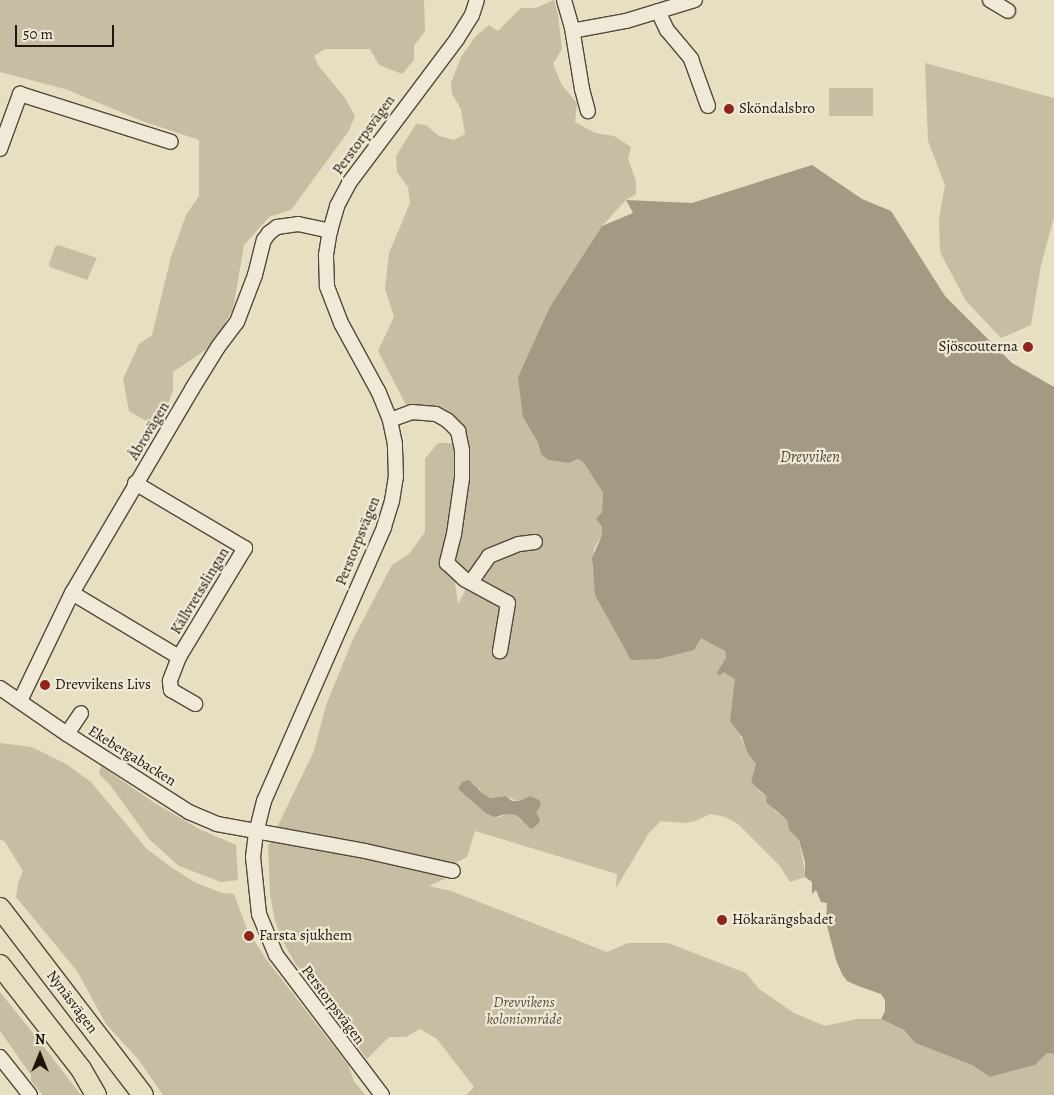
<!DOCTYPE html>
<html>
<head>
<meta charset="utf-8">
<style>
	body { margin:0 }
	#map { position:relative; width:1054px; height:1095px; overflow:hidden; background:#e7dfc1; font-family:Alegreya,serif }
	div>[style] { position:absolute }
	[style*='--x'] { left:calc(var(--x)*1px); top:calc(var(--y)*1px); width:calc(var(--w)*1px); rotate:calc(var(--a)*1deg) }
	.green>* { inset:0; background:#c6bda2; transform-origin:0 0 }
	.water>* { inset:0; background:#a49a83 }
	.roads { filter:drop-shadow(1px 0 #534838) drop-shadow(-1px 0 #534838) drop-shadow(0 1px #534838) drop-shadow(0 -1px #534838) }
	.minor>* { height:14px; margin:-7px; padding:0 7px; transform-origin:7px; border-radius:7px; background:#efead7 }
	.highway>* { height:20px; margin:-10px; padding:0 10px; transform-origin:10px; border-radius:10px; background:#e7dfc1 }
	.dots>* { width:14px; height:14px; translate:-50% -50%; box-sizing:border-box; border:2px solid #efead7; border-radius:50% }
	span { translate:-50% -50%; white-space:nowrap; text-align:center; line-height:1.15; -webkit-text-stroke:4.5px #efead7; paint-order:stroke }
	.poi-label { font-size:15px; color:#22150a }
	.left { translate:0 -50%; text-align:left }
	.right { translate:-100% -50%; text-align:right }
	.street-label { font-size:15px; color:#22150a }
	.park-label { font-size:15px; color:#5b503f; font-style:italic }
	.water-label { font-size:16px; color:#564a3a; font-style:italic }
	.north { position:absolute; left:15px; top:1030px; width:50px; height:50px; -webkit-text-stroke:4px #efead7; paint-order:stroke; rotate:0deg; font-size:14px; font-weight:700; line-height:20px; text-align:center; color:#22150a }
	.north::after { content:''; display:block; margin:auto; width:18px; height:22px; background:#22150a; clip-path:polygon(50% 0,100% 100%,50% 72%,0 100%) }
	.scale { position:absolute; left:15px; top:25px; width:99px; height:22px; box-sizing:border-box; border:2px solid #22150a; border-top:0; padding-left:6px; font-size:15px; line-height:18px; white-space:nowrap; color:#22150a; -webkit-text-stroke:4px #efead7; paint-order:stroke }
</style>
</head>
<body>
<div id="map">
	<div class="green">
		<i style="clip-path:polygon(0 0,424px 0,425px 31px,414px 46px,414px 60px,402px 74px,379px 65px,370px 49px,325px 49px,314px 56px,318px 65px,345px 98px,355px 116px,348px 132px,291px 210px,269px 217px,244px 245px,233px 309px,213px 345px,173px 372px,173px 391px,163px 416px,154px 426px,129px 411px,123px 379px,139px 344px,152px 335px,171px 257px,186px 215px,199px 196px,199px 140px,145px 122px,65px 89px,0 72px)"></i>
		<i style="clip-path:polygon(evenodd,554px 0,558px 15px,562px 49px,553px 64px,562px 85px,577px 103px,575px 122px,595px 133px,614px 136px,631px 147px,628px 159px,636px 181px,636px 194px,626px 200px,602px 226px,523px 417px,538px 443px,541px 454px,548px 460px,569px 463px,578px 459px,584px 463px,603px 493px,602px 512px,596px 519px,602px 527px,602px 535px,594px 548px,592px 571px,725px 651px,726px 657px,721px 665px,723px 672px,735px 678px,737px 729px,747px 751px,756px 764px,759px 791px,767px 797px,775px 811px,787px 820px,789px 830px,799px 840px,805px 872px,805px 877px,790px 882px,780px 866px,738px 824px,725px 817px,710px 814px,696px 821px,683px 823px,661px 821px,649px 833px,616px 888px,617px 874px,475px 831px,467px 857px,453px 864px,451px 876px,429px 886px,451px 891px,607px 952px,628px 943px,668px 943px,746px 973px,759px 989px,794px 1013px,825px 1026px,857px 1019px,881px 1019px,904px 1030px,915px 1043px,972px 1065px,990px 1077px,1035px 1065px,1047px 1053px,1054px 1054px,1054px 1095px,466px 1095px,474px 1087px,437px 1039px,420px 1029px,406px 1037px,389px 1037px,367px 1059px,295px 963px,283px 941px,275px 921px,270px 894px,268px 846px,314px 751px,326px 705px,353px 639px,392px 565px,409px 554px,425px 532px,425px 459px,438px 443px,451px 443px,465px 451px,467px 439px,459px 421px,450px 412px,435px 407px,407px 407px,378px 351px,394px 317px,385px 289px,389px 253px,410px 203px,408px 187px,397px 172px,396px 156px,416px 124px,426px 125px,439px 136px,454px 140px,465px 134px,461px 109px,452px 94px,451px 83px,461px 57px,476px 36px,489px 25px,498px 31px,521px 8px,536px 8px,554px 0,474px 569px,463px 595px,458px 604px,455px 583px,474px 569px,554px 0,479px 788px,482px 793px,490px 798px,506px 796px,538px 810px,522px 822px,516px 815px,506px 814px,501px 817px,487px 814px,478px 804px,479px 788px)"></i>
		<i style="clip-path:polygon(925px 63px,1054px 98px,1054px 217px,1041px 265px,1031px 325px,1001px 338px,966px 301px,940px 252px,939px 219px,945px 185px,928px 141px)"></i>
		<i style="left:829px;top:88px;width:44px;height:28px"></i>
		<i style="clip-path:polygon(58px 245px,97px 258px,87px 280px,50px 267px,49px 264px,55px 247px)"></i>
		<i style="clip-path:polygon(0 743px,32px 747px,66px 764px,91px 782px,147px 849px,168px 865px,194px 882px,222px 893px,234px 894px,247px 929px,266px 959px,348px 1065px,354px 1081px,365px 1095px,163px 1095px,138px 1059px,106px 1024px,77px 971px,16px 897px,18px 883px,23px 871px,5px 842px,0 839px)"></i>
		<i style="clip-path:polygon(101px 766px,153px 802px,199px 829px,236px 845px,238px 880px,221px 882px,179px 866px,149px 839px,110px 785px,99px 774px)"></i>
		<i style="clip-path:polygon(0 992px,37px 1038px,81px 1095px,43px 1095px,31px 1081px,31px 1075px,0 1031px)"></i>
	</div>
	<div class="water">
		<i style="clip-path:polygon(812px 165px,862px 199px,891px 211px,945px 296px,1012px 363px,1054px 387px,1054px 1054px,1047px 1053px,1035px 1065px,990px 1077px,972px 1065px,915px 1043px,904px 1030px,881px 1019px,885px 1011px,885px 1000px,881px 994px,858px 986px,847px 981px,842px 974px,836px 960px,826px 922px,827px 903px,821px 902px,816px 890px,812px 894px,812px 882px,805px 877px,805px 862px,799px 840px,789px 830px,787px 820px,766px 802px,767px 797px,751px 782px,756px 764px,747px 752px,742px 737px,730px 721px,735px 679px,723px 672px,720px 676px,717px 673px,726px 657px,725px 651px,701px 638px,694px 650px,658px 659px,631px 660px,595px 595px,592px 558px,602px 535px,602px 527px,596px 519px,602px 512px,603px 493px,584px 463px,578px 459px,569px 463px,548px 460px,541px 454px,538px 443px,523px 417px,518px 377px,550px 307px,602px 226px,633px 213px,626px 200px,692px 203px)"></i>
		<i style="clip-path:polygon(469px 780px,482px 793px,490px 798px,506px 796px,512px 801px,520px 801px,530px 796px,539px 800px,541px 805px,536px 813px,540px 819px,538px 824px,531px 829px,516px 815px,506px 814px,495px 817px,487px 814px,458px 789px,462px 782px)"></i>
	</div>
	<div class="roads">
		<div class="minor">
			<i style="--x:564;--y:0;--w:29;--a:74"></i>
			<i style="--x:572;--y:28;--w:5;--a:22"></i>
			<i style="--x:577;--y:30;--w:50;--a:-10.4"></i>
			<i style="--x:626;--y:21;--w:72;--a:-16.9"></i>
			<i style="--x:990;--y:0;--w:21;--a:31"></i>
			<i style="--x:658;--y:11;--w:21;--a:65"></i>
			<i style="--x:667;--y:30;--w:38;--a:50"></i>
			<i style="--x:691;--y:59;--w:50;--a:70.1"></i>
			<i style="--x:572;--y:28;--w:62;--a:80.7"></i>
			<i style="--x:582;--y:89;--w:23;--a:75"></i>
			<i style="--x:0;--y:149;--w:59;--a:-70"></i>
			<i style="--x:20;--y:94;--w:158;--a:17.6"></i>
			<i style="--x:390;--y:420;--w:23;--a:-20"></i>
			<i style="--x:412;--y:412;--w:24;--a:5"></i>
			<i style="--x:436;--y:414;--w:13;--a:29"></i>
			<i style="--x:447;--y:420;--w:16;--a:45"></i>
			<i style="--x:458;--y:431;--w:19;--a:78"></i>
			<i style="--x:462;--y:450;--w:28;--a:90"></i>
			<i style="--x:462;--y:478;--w:57;--a:98.1"></i>
			<i style="--x:454;--y:534;--w:30;--a:104"></i>
			<i style="--x:447;--y:563;--w:23;--a:43"></i>
			<i style="--x:464;--y:579;--w:50;--a:28.6"></i>
			<i style="--x:508;--y:603;--w:49;--a:99.5"></i>
			<i style="--x:135;--y:483;--w:128;--a:30.6"></i>
			<i style="--x:245;--y:548;--w:127;--a:121.2"></i>
			<i style="--x:179;--y:657;--w:26;--a:111"></i>
			<i style="--x:170;--y:681;--w:9;--a:84"></i>
			<i style="--x:171;--y:690;--w:28;--a:30"></i>
			<i style="--x:471;--y:582;--w:32;--a:-55"></i>
			<i style="--x:489;--y:556;--w:32;--a:-22"></i>
			<i style="--x:519;--y:544;--w:16;--a:-7"></i>
			<i style="--x:72;--y:593;--w:125;--a:30.9"></i>
			<i style="--x:0;--y:688;--w:81;--a:34.5"></i>
			<i style="--x:67;--y:734;--w:145;--a:32.6"></i>
			<i style="--x:189;--y:812;--w:30;--a:23"></i>
			<i style="--x:217;--y:824;--w:150;--a:10.3"></i>
			<i style="--x:365;--y:851;--w:90;--a:12.8"></i>
			<i style="--x:20;--y:701;--w:120;--a:-64.3"></i>
			<i style="--x:72;--y:593;--w:237;--a:-59.5"></i>
			<i style="--x:192;--y:389;--w:49;--a:-58.2"></i>
			<i style="--x:218;--y:347;--w:31;--a:-53"></i>
			<i style="--x:237;--y:322;--w:50;--a:-69"></i>
			<i style="--x:255;--y:275;--w:36;--a:-76"></i>
			<i style="--x:264;--y:240;--w:9;--a:-54"></i>
			<i style="--x:269;--y:233;--w:10;--a:-37"></i>
			<i style="--x:277;--y:227;--w:21;--a:-8"></i>
			<i style="--x:298;--y:224;--w:33;--a:12"></i>
			<i style="--x:67;--y:734;--w:25;--a:-56"></i>
			<i style="--x:0;--y:1057;--w:48;--a:51.7"></i>
			<i style="--x:382;--y:1095;--w:176;--a:-127.1"></i>
			<i style="--x:276;--y:955;--w:44;--a:-112.5"></i>
			<i style="--x:259;--y:914;--w:57;--a:-96"></i>
			<i style="--x:253;--y:857;--w:24;--a:-83"></i>
			<i style="--x:256;--y:833;--w:33;--a:-76"></i>
			<i style="--x:264;--y:801;--w:299;--a:-66.3"></i>
			<i style="--x:384;--y:527;--w:27;--a:-73"></i>
			<i style="--x:392;--y:501;--w:24;--a:-81"></i>
			<i style="--x:396;--y:477;--w:33;--a:-92"></i>
			<i style="--x:395;--y:444;--w:25;--a:-102"></i>
			<i style="--x:390;--y:420;--w:31;--a:-112"></i>
			<i style="--x:378;--y:391;--w:77;--a:-118.6"></i>
			<i style="--x:341;--y:323;--w:40;--a:-111"></i>
			<i style="--x:327;--y:286;--w:31;--a:-92"></i>
			<i style="--x:326;--y:255;--w:24;--a:-81"></i>
			<i style="--x:330;--y:231;--w:26;--a:-74"></i>
			<i style="--x:337;--y:206;--w:26;--a:-62"></i>
			<i style="--x:349;--y:183;--w:180;--a:-53.1"></i>
			<i style="--x:457;--y:39;--w:28;--a:-58"></i>
			<i style="--x:472;--y:15;--w:16;--a:-72"></i>
		</div>
		<div class="highway">
			<i style="--x:0;--y:908;--w:235;--a:52.6"></i>
			<i style="--x:0;--y:965;--w:132;--a:52.1"></i>
			<i style="--x:81;--y:1069;--w:30;--a:60"></i>
		</div>
	</div>
	<div class="dots">
		<i style="left:729px;top:109px;background:#8f2418"></i>
		<i style="left:1028px;top:347px;background:#8f2418"></i>
		<i style="left:45px;top:685px;background:#8f2418"></i>
		<i style="left:722px;top:920px;background:#8f2418"></i>
		<i style="left:249px;top:936px;background:#8f2418"></i>
	</div>
	<div class="poi-label">
		<span class="left" style="left:739px;top:109px">Sköndalsbro</span>
		<span class="right" style="left:1018px;top:347px">Sjöscouterna</span>
		<span class="left" style="left:55px;top:685px">Drevvikens Livs</span>
		<span class="left" style="left:732px;top:920px">Hökarängsbadet</span>
		<span class="left" style="left:259px;top:936px">Farsta sjukhem</span>
	</div>
	<div class="street-label">
		<span style="left:364px;top:135px;rotate:-54deg">Perstorpsvägen</span>
		<span style="left:149px;top:431px;rotate:-59deg">Åbrovägen</span>
		<span style="left:358px;top:541px;rotate:-68deg">Perstorpsvägen</span>
		<span style="left:200px;top:591px;rotate:-59deg">Källvretsslingan</span>
		<span style="left:132px;top:756px;rotate:32deg">Ekebergabacken</span>
		<span style="left:72px;top:1002px;rotate:53deg">Nynäsvägen</span>
		<span style="left:333px;top:1005px;rotate:53deg">Perstorpsvägen</span>
	</div>
	<div class="park-label">
		<span style="left:524px;top:1011px">Drevvikens<br>koloniområde</span>
	</div>
	<div class="water-label">
		<span style="left:810px;top:457px">Drevviken</span>
	</div>
	<div class="north">N</div>
	<div class="scale">50 m</div>
</div>
</body>
</html>
